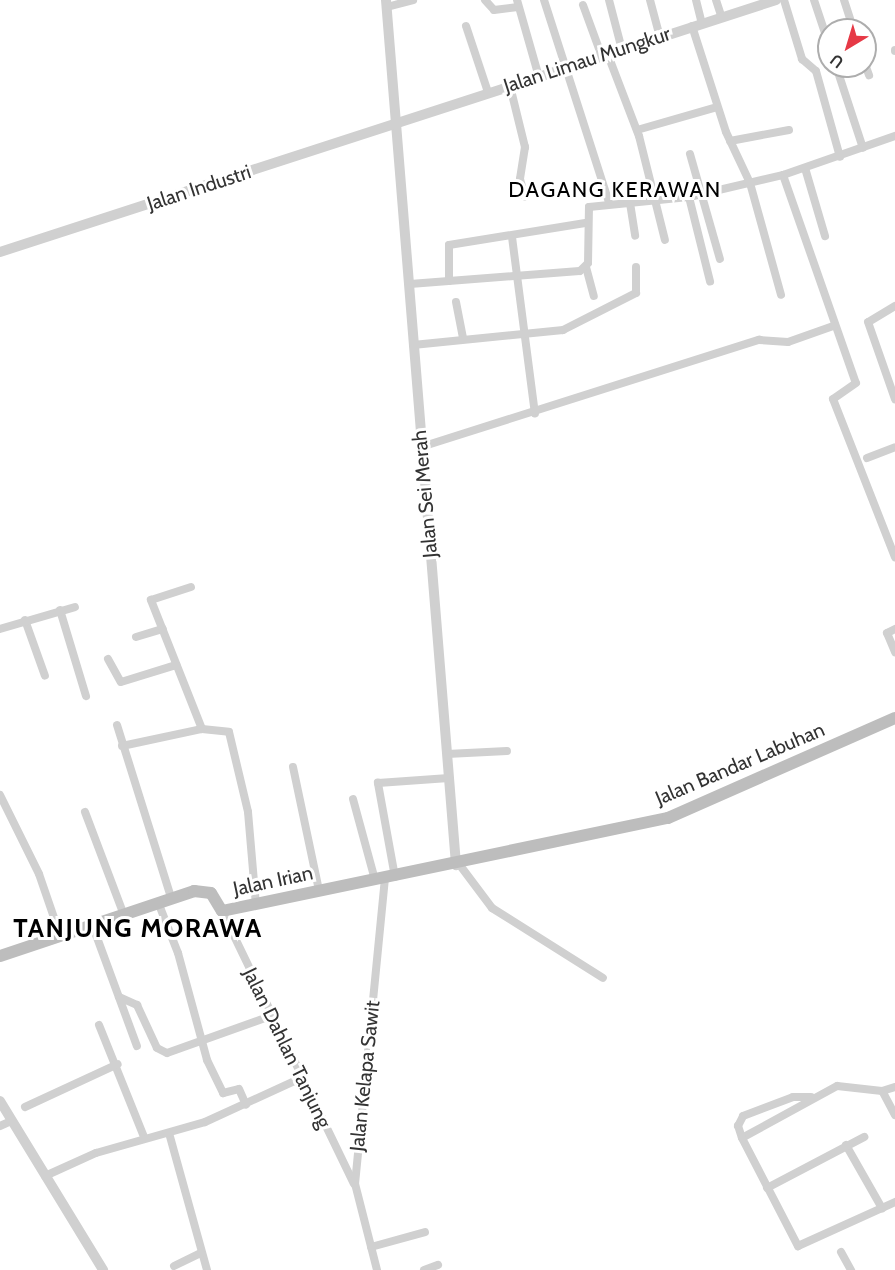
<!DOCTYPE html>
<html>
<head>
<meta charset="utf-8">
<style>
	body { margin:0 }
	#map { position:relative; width:895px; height:1270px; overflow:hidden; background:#fff; font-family:Cabin,sans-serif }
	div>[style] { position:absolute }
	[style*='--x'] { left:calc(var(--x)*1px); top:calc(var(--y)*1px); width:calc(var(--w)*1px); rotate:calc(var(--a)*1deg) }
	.minor>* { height:8px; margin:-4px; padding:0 4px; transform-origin:4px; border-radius:4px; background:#d0d0d0 }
	.tertiary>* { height:10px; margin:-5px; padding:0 5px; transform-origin:5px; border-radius:5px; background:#d0d0d0 }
	.secondary>* { height:12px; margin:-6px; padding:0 6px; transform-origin:6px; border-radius:6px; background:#bdbdbd }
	span { translate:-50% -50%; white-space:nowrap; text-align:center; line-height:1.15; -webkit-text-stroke:6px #fff; paint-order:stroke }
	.street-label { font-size:20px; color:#333 }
	.quarter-label { font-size:22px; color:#000; letter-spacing:1.5px }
	.district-label { font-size:26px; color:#000; font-weight:700; letter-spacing:1.5px }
	.north { position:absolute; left:817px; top:18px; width:60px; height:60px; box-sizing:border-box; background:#fff; border:2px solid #adadad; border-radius:50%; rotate:218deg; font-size:16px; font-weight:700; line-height:24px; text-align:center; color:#333 }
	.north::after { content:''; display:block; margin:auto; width:21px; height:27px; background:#e63946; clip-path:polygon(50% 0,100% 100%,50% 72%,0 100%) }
</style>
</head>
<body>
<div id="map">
	<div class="minor">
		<i style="--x:485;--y:0;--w:13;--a:48"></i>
		<i style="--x:494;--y:10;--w:24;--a:-7"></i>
		<i style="--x:517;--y:0;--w:80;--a:74.1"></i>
		<i style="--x:544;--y:0;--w:212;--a:72.2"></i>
		<i style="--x:609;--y:0;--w:52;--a:75.4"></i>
		<i style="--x:650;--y:0;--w:38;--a:75"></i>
		<i style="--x:696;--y:0;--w:25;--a:76"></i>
		<i style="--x:716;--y:0;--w:19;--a:72"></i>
		<i style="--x:784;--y:0;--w:62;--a:73"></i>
		<i style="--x:802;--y:59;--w:18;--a:41"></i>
		<i style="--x:816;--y:71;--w:89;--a:74.4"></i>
		<i style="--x:814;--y:0;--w:47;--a:71.6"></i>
		<i style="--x:844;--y:0;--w:32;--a:72"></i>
		<i style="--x:583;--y:5;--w:55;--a:69.9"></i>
		<i style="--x:387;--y:7;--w:27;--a:-15"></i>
		<i style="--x:466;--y:26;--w:70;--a:71.6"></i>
		<i style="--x:692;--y:26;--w:111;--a:72.2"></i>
		<i style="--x:726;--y:132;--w:56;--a:64.8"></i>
		<i style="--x:750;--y:183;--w:116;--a:74.5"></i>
		<i style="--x:895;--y:50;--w:1;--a:90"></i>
		<i style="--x:608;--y:55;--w:87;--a:69.1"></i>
		<i style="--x:639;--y:136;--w:107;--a:76"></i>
		<i style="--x:865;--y:64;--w:12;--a:70"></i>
		<i style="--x:836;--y:66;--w:86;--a:71.8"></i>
		<i style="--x:510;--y:86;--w:63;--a:76.2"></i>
		<i style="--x:525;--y:147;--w:32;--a:99"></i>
		<i style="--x:520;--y:179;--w:18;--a:74"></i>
		<i style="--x:637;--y:130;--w:83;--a:-16"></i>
		<i style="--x:730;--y:141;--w:60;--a:-10.6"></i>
		<i style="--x:690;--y:154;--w:109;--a:74.1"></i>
		<i style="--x:805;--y:168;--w:71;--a:73.6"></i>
		<i style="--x:783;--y:175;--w:220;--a:70.7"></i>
		<i style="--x:856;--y:383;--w:28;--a:145"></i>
		<i style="--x:833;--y:399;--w:170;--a:68.6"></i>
		<i style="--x:689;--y:197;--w:87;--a:76"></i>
		<i style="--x:630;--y:203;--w:33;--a:81"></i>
		<i style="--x:512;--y:237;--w:178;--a:82.6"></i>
		<i style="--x:586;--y:267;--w:30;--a:75"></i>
		<i style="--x:449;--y:281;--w:36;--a:-90"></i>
		<i style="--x:449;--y:245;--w:138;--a:-9.2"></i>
		<i style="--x:410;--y:284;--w:170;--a:-4.4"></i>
		<i style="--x:580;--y:271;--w:11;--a:-45"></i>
		<i style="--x:588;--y:263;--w:56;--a:-89"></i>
		<i style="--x:589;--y:207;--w:100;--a:-5.7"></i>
		<i style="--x:689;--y:197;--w:97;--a:-13.2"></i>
		<i style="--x:783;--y:175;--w:119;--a:-19.2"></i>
		<i style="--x:456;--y:302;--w:38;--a:79"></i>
		<i style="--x:895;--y:306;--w:31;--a:149"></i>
		<i style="--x:868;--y:322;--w:82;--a:70.7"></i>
		<i style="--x:413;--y:345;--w:151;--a:-5.7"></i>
		<i style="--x:563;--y:330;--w:82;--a:-26.9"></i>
		<i style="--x:636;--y:293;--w:26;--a:-90"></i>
		<i style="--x:421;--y:447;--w:355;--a:-17.6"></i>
		<i style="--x:759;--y:340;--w:29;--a:4"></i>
		<i style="--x:788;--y:342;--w:48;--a:-19.6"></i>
		<i style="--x:867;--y:458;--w:30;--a:-21"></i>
		<i style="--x:60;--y:610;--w:90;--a:73.2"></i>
		<i style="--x:25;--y:620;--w:59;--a:70.3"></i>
		<i style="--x:0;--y:629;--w:78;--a:-16.3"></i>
		<i style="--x:895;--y:629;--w:9;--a:153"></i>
		<i style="--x:887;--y:633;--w:21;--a:67"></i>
		<i style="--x:136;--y:637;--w:28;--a:-17"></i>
		<i style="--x:108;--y:659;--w:26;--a:61"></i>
		<i style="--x:121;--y:682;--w:58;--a:-17.2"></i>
		<i style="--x:117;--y:725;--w:180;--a:72.6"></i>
		<i style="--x:202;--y:729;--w:27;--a:6"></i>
		<i style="--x:229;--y:732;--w:82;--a:76.6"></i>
		<i style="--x:248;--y:812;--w:93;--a:85.1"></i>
		<i style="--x:122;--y:746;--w:82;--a:-12"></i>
		<i style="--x:202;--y:729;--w:139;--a:-111.6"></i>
		<i style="--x:151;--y:600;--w:42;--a:-18"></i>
		<i style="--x:447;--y:754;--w:60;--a:-2.9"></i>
		<i style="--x:293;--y:767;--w:126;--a:78.1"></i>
		<i style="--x:0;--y:795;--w:88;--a:63.7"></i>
		<i style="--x:39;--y:874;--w:65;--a:71"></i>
		<i style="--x:353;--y:799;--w:84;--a:74.8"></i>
		<i style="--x:85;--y:812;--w:110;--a:69.3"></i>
		<i style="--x:459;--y:864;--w:55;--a:53.1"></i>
		<i style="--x:492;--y:908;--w:131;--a:32.2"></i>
		<i style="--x:395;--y:877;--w:96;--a:-100.3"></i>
		<i style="--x:378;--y:783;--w:71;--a:-4"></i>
		<i style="--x:158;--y:902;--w:55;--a:68.6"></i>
		<i style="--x:178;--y:953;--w:111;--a:74.8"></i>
		<i style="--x:207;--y:1060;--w:37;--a:64"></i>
		<i style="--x:223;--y:1093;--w:16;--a:-14"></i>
		<i style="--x:239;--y:1089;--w:17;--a:66"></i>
		<i style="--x:222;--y:911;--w:303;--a:64.2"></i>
		<i style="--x:92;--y:924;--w:130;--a:69.8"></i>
		<i style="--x:119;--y:997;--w:20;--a:24"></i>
		<i style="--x:137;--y:1005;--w:47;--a:65.1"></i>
		<i style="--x:157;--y:1048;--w:11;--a:27"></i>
		<i style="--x:167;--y:1053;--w:110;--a:-19.6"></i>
		<i style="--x:99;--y:1025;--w:121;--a:68.1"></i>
		<i style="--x:882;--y:1091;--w:14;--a:-17"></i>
		<i style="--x:25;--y:1107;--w:102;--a:-24.8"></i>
		<i style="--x:895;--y:1115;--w:27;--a:-118"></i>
		<i style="--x:882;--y:1091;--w:45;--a:-173.7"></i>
		<i style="--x:837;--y:1086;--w:108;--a:151.3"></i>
		<i style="--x:742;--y:1138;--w:122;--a:62.6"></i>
		<i style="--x:798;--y:1246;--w:107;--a:-24.4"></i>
		<i style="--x:0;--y:1126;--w:12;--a:-24"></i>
		<i style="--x:169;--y:1133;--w:142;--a:74.5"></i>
		<i style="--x:742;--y:1138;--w:13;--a:-108"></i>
		<i style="--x:738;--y:1126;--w:11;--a:-63"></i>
		<i style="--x:743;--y:1116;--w:53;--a:-20.8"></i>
		<i style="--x:793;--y:1097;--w:18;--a:0"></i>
		<i style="--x:846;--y:1145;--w:73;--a:60.3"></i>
		<i style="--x:45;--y:1176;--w:56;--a:-24.3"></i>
		<i style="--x:96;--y:1153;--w:113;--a:-15.9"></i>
		<i style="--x:205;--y:1122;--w:103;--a:-24.6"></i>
		<i style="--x:767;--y:1188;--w:110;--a:-27.7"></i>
		<i style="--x:371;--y:1247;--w:56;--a:-15.5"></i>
		<i style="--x:841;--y:1252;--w:21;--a:61"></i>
		<i style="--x:174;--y:1266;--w:30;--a:-26"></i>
		<i style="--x:377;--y:1270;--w:89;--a:-104.3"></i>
		<i style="--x:355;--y:1184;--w:307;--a:-84.4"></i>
		<i style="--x:424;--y:1270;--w:15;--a:-20"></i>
	</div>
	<div class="tertiary">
		<i style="--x:386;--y:0;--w:868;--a:85.37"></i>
		<i style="--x:0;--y:252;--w:816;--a:-17.99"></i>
		<i style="--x:0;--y:1101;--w:198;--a:58.6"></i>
	</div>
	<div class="secondary">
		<i style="--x:0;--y:956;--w:205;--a:-18.5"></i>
		<i style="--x:194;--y:891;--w:17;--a:7"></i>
		<i style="--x:211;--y:893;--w:21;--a:59"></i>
		<i style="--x:222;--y:911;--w:456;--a:-11.8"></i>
		<i style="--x:668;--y:818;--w:248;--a:-23.8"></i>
	</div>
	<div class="street-label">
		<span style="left:587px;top:60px;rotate:-18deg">Jalan Limau Mungkur</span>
		<span style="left:199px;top:188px;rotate:-18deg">Jalan Industri</span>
		<span style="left:425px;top:494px;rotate:-95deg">Jalan Sei Merah</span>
		<span style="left:740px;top:764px;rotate:-23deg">Jalan Bandar Labuhan</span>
		<span style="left:273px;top:881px;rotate:-12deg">Jalan Irian</span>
		<span style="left:287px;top:1048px;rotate:64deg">Jalan Dahlan Tanjung</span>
		<span style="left:365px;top:1076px;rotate:-84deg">Jalan Kelapa Sawit</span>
	</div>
	<div class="quarter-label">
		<span style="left:615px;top:190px">DAGANG KERAWAN</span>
	</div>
	<div class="district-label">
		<span style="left:138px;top:929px">TANJUNG MORAWA</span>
	</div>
	<div class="north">U</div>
</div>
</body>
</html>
